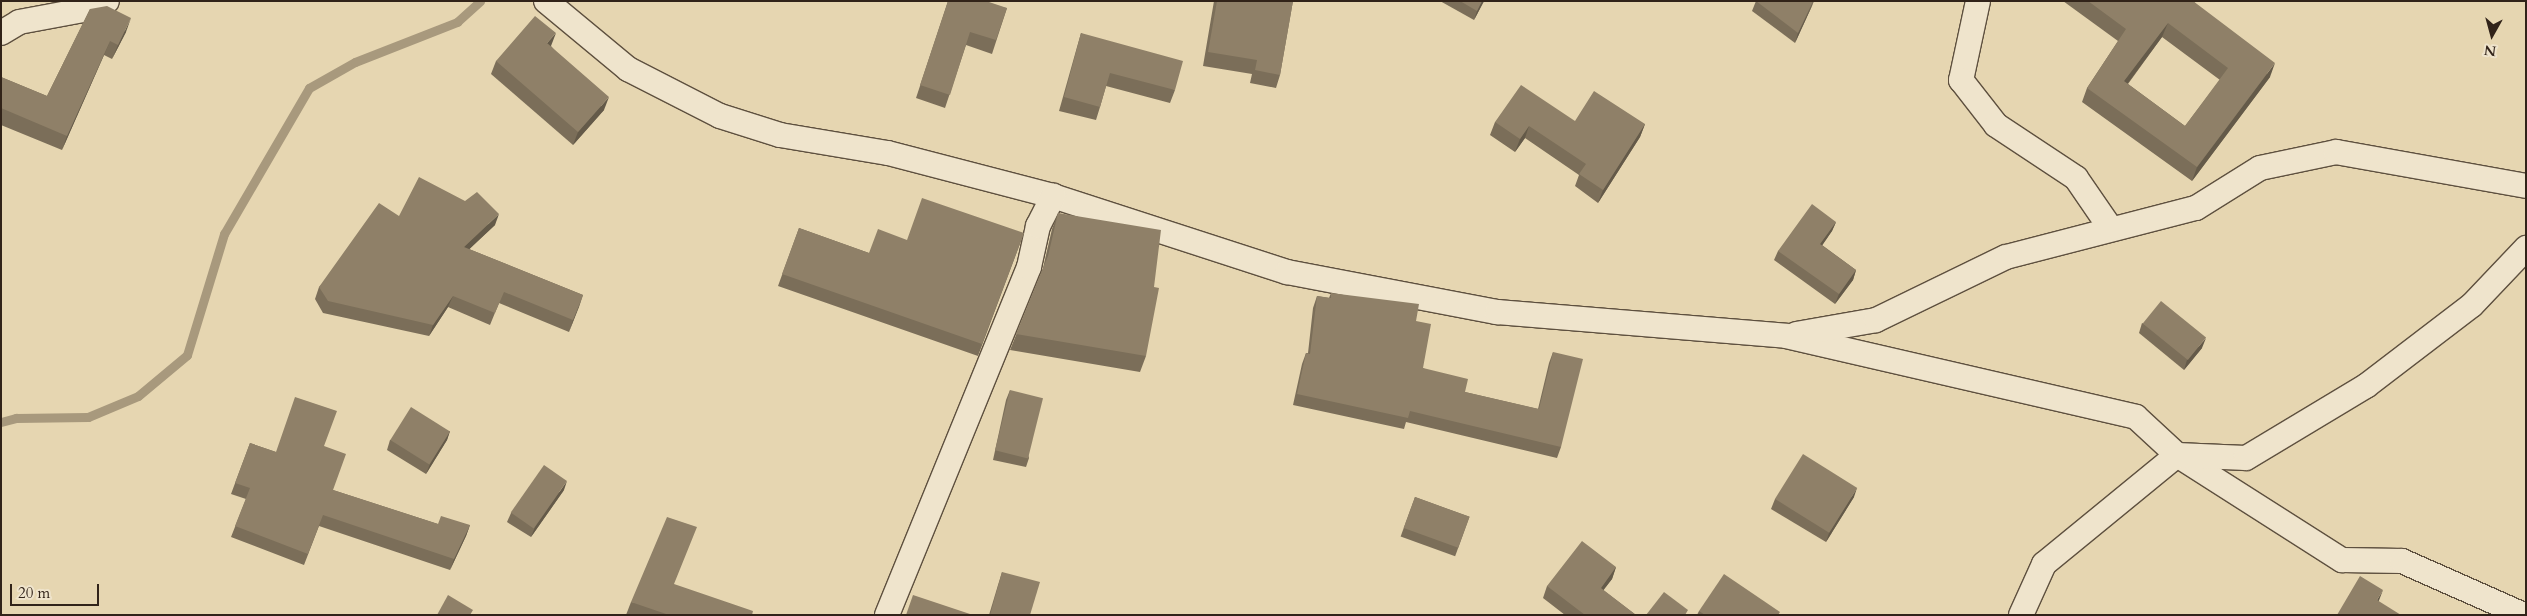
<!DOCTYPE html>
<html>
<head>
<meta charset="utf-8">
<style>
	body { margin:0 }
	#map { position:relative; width:2527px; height:616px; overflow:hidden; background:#e6d6b1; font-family:Cardo,serif }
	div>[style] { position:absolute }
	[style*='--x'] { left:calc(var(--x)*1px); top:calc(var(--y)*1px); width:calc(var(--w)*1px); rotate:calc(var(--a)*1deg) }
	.stream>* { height:9px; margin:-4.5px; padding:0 4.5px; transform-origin:4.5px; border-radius:4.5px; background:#a8997d }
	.roads { filter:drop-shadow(1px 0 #5e503f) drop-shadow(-1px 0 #5e503f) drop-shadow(0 1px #5e503f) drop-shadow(0 -1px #5e503f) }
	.street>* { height:24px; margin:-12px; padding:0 12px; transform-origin:12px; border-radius:12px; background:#efe4cc }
	.wall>* { inset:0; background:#7b6e59; transform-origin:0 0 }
	.shaded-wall>* { inset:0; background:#645a49 }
	.building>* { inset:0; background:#8f8068; transform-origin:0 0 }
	span { translate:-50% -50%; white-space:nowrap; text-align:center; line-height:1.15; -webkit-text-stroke:5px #efe4cc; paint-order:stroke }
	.frame { position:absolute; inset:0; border:2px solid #312319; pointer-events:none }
	.north { position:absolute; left:2467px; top:10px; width:50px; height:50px; -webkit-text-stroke:4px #efe4cc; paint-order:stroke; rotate:187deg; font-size:14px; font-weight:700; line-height:20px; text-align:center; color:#312319 }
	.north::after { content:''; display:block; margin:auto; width:18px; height:22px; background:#312319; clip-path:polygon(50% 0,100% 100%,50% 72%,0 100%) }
	.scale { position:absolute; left:10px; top:584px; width:89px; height:22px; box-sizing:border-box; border:2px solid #312319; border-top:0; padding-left:6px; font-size:15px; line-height:18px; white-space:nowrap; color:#312319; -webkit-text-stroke:4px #efe4cc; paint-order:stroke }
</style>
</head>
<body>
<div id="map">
	<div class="stream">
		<i style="--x:1;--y:422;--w:16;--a:-15"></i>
		<i style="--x:16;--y:418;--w:72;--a:-0.8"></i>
		<i style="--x:88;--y:417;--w:54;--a:-22.8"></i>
		<i style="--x:138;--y:396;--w:64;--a:-39.9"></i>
		<i style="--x:187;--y:355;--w:127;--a:-73"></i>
		<i style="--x:224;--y:234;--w:169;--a:-59.8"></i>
		<i style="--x:309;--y:88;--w:53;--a:-29.5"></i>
		<i style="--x:355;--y:62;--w:110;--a:-21.4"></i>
		<i style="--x:457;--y:22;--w:31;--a:-42"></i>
	</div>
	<div class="roads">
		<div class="street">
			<i style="--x:546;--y:1;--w:107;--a:39.7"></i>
			<i style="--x:628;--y:69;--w:103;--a:27.1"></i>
			<i style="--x:720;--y:116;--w:63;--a:17.6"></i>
			<i style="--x:780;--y:135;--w:109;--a:9.5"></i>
			<i style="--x:888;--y:153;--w:171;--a:14.6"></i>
			<i style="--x:1053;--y:196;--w:246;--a:18"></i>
			<i style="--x:1287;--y:272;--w:214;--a:10.8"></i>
			<i style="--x:1497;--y:312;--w:290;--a:4.7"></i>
			<i style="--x:1786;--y:336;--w:359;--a:13"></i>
			<i style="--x:2136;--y:417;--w:56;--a:42.8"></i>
			<i style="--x:2177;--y:455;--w:196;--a:32.5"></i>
			<i style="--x:2342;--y:560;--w:60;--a:1"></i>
			<i style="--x:2402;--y:561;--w:133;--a:23.9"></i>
			<i style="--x:1978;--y:1;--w:81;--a:102.1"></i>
			<i style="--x:1961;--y:80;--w:57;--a:52.1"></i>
			<i style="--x:1996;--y:125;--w:96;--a:33.5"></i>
			<i style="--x:2076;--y:178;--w:62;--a:55.5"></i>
			<i style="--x:1;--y:33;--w:21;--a:-31"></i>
			<i style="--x:19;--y:22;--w:82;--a:-10.5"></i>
			<i style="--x:100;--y:7;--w:9;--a:-41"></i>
			<i style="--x:1796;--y:334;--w:81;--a:-9.9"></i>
			<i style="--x:1876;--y:320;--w:144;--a:-25.9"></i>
			<i style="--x:2006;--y:257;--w:196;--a:-14.5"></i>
			<i style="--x:2196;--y:208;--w:75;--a:-32"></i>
			<i style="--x:2260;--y:168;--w:78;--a:-11.9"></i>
			<i style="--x:2336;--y:152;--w:193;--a:10.1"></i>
			<i style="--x:887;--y:615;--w:376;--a:-67.8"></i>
			<i style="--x:1029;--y:267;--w:42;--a:-77.6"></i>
			<i style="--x:1038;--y:226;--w:34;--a:-63"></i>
			<i style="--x:2021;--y:615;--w:56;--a:-65.7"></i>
			<i style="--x:2044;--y:564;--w:172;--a:-39.3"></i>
			<i style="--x:2177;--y:455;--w:69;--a:2.5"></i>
			<i style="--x:2246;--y:458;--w:140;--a:-31"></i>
			<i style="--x:2366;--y:386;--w:133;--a:-37.4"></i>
			<i style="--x:2472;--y:305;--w:79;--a:-46.5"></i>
		</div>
	</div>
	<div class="wall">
		<i style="clip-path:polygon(948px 1px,1007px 8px,992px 54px,966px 45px,945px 108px,916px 98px)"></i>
		<i style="clip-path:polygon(1214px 1px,1293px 1px,1280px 75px,1276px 88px,1250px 83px,1252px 74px,1203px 66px)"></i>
		<i style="clip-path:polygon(1440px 1px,1484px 1px,1474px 20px)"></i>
		<i style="clip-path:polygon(1756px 1px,1814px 1px,1811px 8px,1795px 43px,1752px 11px)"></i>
		<i style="clip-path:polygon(evenodd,2063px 1px,2193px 1px,2270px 77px,2192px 181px,2082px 102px,2087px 88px,2118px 41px,2063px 1px,2162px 37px,2220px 80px,2185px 126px,2128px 84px,2162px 37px)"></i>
		<i style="clip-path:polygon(90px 9px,126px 32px,112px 59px,104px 55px,62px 150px,1px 125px,1px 77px,47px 96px)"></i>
		<i style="clip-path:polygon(1081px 33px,1175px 90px,1170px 103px,1106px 86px,1100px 107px,1096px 120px,1059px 111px,1077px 47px)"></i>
		<i style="clip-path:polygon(551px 46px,604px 110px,573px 145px,491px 74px,496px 61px)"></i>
		<i style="clip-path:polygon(1575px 121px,1645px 124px,1640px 137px,1598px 203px,1575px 186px,1579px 175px,1525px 138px,1515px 152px,1490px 135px,1495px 122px)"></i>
		<i style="clip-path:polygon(1058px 213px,1146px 356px,1140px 372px,1010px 350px,1043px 268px,1052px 229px)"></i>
		<i style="clip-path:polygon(399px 216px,495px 225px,469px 249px,583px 295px,569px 332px,499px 303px,490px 325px,448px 307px,429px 336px,323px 313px,315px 299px,319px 287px)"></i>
		<i style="clip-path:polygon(1836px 222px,1832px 231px,1822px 245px,1856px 270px,1853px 280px,1835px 304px,1774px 260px,1778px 251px)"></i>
		<i style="clip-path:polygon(799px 228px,869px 253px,907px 240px,1024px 233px,978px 356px,778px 286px)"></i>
		<i style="clip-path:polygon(1331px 293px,1416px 321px,1423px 368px,1465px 392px,1538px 409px,1549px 363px,1553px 352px,1561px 447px,1557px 458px,1406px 422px,1404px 429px,1293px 405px,1302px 364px,1306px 353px,1308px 353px,1313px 308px,1317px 296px,1329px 298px)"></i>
		<i style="clip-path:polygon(2142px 323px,2202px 348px,2184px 370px,2139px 333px)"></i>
		<i style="clip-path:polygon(1010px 390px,1029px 458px,1026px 467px,993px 460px,1006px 400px)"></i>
		<i style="clip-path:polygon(450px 431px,447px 440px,426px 474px,387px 450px,390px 440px)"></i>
		<i style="clip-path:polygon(250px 443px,276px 452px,324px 446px,333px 490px,438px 524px,470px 525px,466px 536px,450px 570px,319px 526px,304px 565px,231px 537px,246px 499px,231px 494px)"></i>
		<i style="clip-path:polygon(564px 490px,531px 537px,507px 522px,511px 513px)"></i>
		<i style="left:1415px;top:497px;width:58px;height:42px;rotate:20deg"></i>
		<i style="clip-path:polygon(1854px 497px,1826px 542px,1771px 509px,1775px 499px)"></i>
		<i style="clip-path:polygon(1616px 567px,1612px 579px,1603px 590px,1636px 615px,1565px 615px,1543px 598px,1547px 586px)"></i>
		<i style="clip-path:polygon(1002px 572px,1030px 615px,989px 615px,998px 585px)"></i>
		<i style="clip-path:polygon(631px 602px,752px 615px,626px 615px)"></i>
		<i style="clip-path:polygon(1699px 611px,1779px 615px,1697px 615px)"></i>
	</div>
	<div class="shaded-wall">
		<i style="clip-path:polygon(1482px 1px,1484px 1px,1474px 20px,1477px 11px)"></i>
		<i style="clip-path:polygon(1814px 1px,1811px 8px,1795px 43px,1798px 33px)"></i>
		<i style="clip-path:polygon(131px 18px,126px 32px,112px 59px,118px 45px)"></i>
		<i style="clip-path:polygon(2168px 23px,2162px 37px,2119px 95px,2124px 81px)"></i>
		<i style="clip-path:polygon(556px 33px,551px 46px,542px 56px,547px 43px)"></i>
		<i style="clip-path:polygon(110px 41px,104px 55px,62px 150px,67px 136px)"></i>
		<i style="clip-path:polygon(2275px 63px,2270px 77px,2192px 181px,2197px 167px)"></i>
		<i style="clip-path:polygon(609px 97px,604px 110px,573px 145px,578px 132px)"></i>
		<i style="clip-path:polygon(1645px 124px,1640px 137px,1598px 203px,1603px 190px)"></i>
		<i style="clip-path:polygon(1529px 126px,1525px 138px,1515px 152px,1520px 139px)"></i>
		<i style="clip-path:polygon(499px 214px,495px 225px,460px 258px,464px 247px)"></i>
		<i style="clip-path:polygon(1836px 222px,1832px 231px,1817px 253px,1820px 244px)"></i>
		<i style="clip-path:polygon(1856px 270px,1853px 280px,1835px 304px,1839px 294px)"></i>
		<i style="clip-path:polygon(583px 295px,579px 307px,569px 332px,573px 320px)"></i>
		<i style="clip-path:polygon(453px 296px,448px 307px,429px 336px,433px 325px)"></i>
		<i style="clip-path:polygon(2206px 338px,2202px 348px,2184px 370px,2187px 360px)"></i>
		<i style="clip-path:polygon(450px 431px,447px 440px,426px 474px,430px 464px)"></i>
		<i style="clip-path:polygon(567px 481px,564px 490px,531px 537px,535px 527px)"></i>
		<i style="clip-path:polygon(1857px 488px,1854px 497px,1826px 542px,1829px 533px)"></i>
		<i style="clip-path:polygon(470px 525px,466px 536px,450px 570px,454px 559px)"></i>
		<i style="clip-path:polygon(1616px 567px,1612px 579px,1596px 600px,1601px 588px)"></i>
		<i style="clip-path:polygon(2383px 590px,2378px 603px,2377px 600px)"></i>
	</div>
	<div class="building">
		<i style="clip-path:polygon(948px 1px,986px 1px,1007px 8px,996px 40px,970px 32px,950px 95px,920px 85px)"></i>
		<i style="clip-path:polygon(1217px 1px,1293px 1px,1280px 75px,1255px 70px,1257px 60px,1208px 52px)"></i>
		<i style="clip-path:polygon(1460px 1px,1482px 1px,1477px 11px)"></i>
		<i style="clip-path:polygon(1756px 1px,1813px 1px,1798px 33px)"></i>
		<i style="clip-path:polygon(evenodd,2088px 1px,2193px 1px,2275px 63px,2197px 167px,2087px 88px,2126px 29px,2088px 1px,2168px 23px,2228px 68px,2185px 126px,2124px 81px,2168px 23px)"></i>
		<i style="clip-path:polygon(107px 6px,131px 18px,118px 45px,110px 41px,67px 136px,1px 108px,1px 77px,47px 96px,90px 9px)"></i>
		<i style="clip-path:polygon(535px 16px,556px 33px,547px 43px,609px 97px,578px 132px,496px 61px)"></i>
		<i style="clip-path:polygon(1081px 33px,1183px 61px,1175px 90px,1110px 73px,1100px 107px,1064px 97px)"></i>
		<i style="clip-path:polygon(1521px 85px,1575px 121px,1594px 91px,1645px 124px,1603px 190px,1579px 174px,1586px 164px,1529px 126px,1520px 139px,1495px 122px)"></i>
		<i style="clip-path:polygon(419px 177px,465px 201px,477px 192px,499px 214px,464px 247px,583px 295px,573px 320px,504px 292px,495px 313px,453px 296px,433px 325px,328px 301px,319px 287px,379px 203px,399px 216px)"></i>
		<i style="clip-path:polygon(922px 198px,1024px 233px,982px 344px,782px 274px,799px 228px,869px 253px,878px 229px,907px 240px)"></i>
		<i style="clip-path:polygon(1812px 204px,1836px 222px,1820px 244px,1856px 270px,1839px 294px,1778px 251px)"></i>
		<i style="clip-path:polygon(1058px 213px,1161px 230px,1154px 287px,1159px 288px,1146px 356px,1016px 334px,1048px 256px)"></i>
		<i style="clip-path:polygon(1331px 293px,1419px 304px,1416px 321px,1431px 324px,1423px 368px,1468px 379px,1465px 392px,1539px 409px,1553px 352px,1583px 359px,1561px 447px,1410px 411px,1408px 418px,1297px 394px,1306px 353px,1310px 354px,1317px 296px,1331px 298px)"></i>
		<i style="left:2161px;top:301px;width:58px;height:29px;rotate:39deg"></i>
		<i style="left:1010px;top:390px;width:34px;height:62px;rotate:14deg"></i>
		<i style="clip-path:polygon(295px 397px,337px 411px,324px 446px,346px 454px,333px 490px,438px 524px,441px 516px,470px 525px,454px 559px,323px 515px,308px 554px,235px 526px,250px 488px,235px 483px,250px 443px,276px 452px)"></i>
		<i style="left:411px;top:407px;width:46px;height:39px;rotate:32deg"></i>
		<i style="left:1803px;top:454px;width:64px;height:53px;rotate:32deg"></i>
		<i style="left:544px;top:465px;width:28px;height:58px;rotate:35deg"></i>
		<i style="left:1415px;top:497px;width:58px;height:33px;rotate:20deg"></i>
		<i style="clip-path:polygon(667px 517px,697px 527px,674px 584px,753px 611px,752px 615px,669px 615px,631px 602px)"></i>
		<i style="clip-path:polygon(1582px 541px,1616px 567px,1601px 588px,1636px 615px,1585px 615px,1547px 586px)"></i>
		<i style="clip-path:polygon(1002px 572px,1040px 582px,1030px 615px,990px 615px)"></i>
		<i style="clip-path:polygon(1724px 574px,1780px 612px,1778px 615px,1705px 615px,1699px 611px)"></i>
		<i style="clip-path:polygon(2360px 576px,2383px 590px,2377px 600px,2401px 615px,2337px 615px)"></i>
		<i style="clip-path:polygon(1664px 592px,1688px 610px,1685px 615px,1646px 615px)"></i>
		<i style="clip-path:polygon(448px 595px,473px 610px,470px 615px,437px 615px)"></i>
		<i style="clip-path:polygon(913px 595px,973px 615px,906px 615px)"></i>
	</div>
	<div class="frame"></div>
	<div class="north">N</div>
	<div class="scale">20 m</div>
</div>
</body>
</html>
